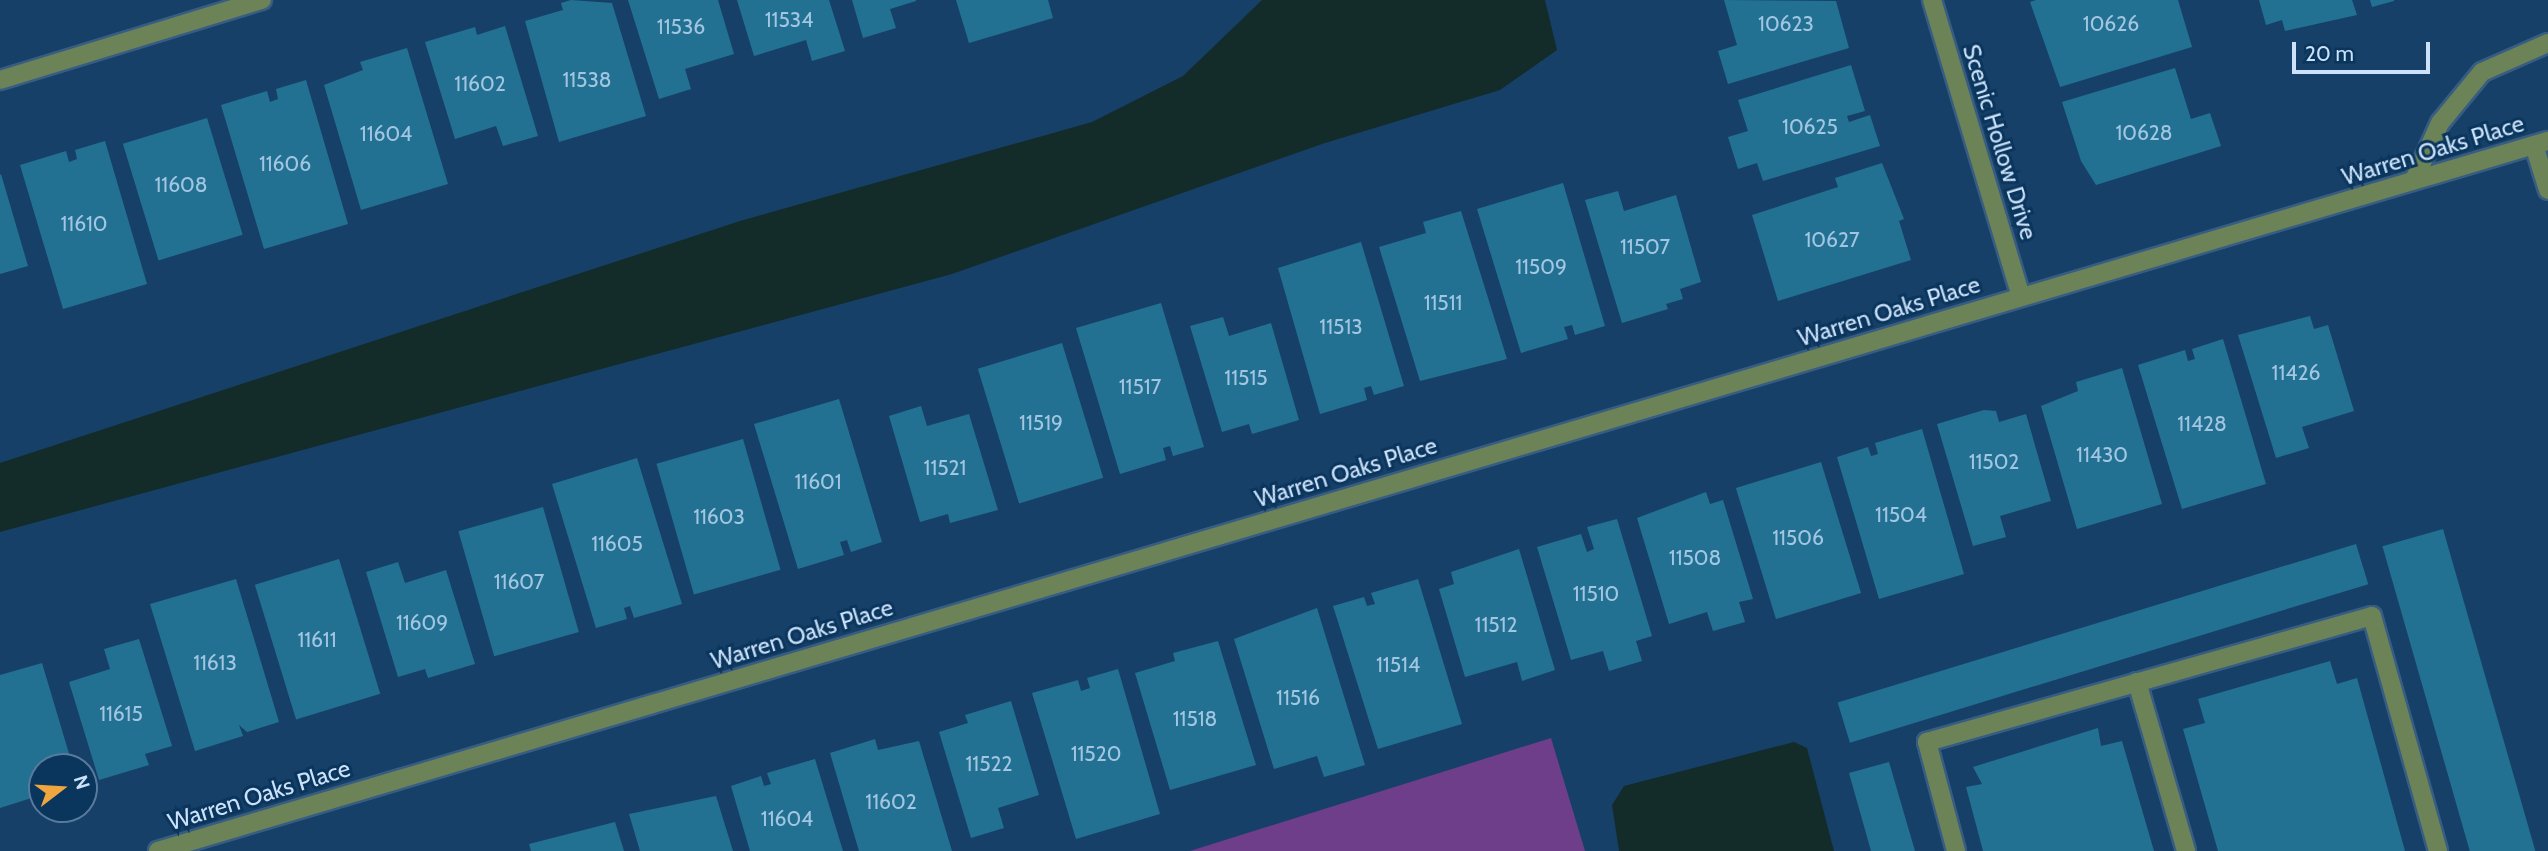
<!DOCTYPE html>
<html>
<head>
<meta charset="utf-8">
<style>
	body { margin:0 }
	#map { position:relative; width:2548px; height:851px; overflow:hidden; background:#174068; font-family:Cabin,sans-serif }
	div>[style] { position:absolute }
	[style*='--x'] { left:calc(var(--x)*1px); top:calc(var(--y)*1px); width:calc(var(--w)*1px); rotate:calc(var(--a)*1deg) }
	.green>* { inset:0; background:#6e3e8b }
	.water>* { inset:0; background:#132c2a }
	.building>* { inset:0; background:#227193; transform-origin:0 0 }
	.roads { filter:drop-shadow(2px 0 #385d82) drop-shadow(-2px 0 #385d82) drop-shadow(0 2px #385d82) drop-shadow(0 -2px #385d82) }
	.minor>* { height:18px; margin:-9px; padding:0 9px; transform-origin:9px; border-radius:9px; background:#6c8358 }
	span { translate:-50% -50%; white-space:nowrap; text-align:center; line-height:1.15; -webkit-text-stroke:6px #0a355c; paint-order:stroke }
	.number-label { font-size:21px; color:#a2c6e1 }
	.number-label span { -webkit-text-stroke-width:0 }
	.street-label { font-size:24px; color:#cce2fb }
	.north { position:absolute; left:28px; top:753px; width:70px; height:70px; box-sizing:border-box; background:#0a355c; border:2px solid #587a9c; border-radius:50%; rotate:73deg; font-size:19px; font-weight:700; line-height:28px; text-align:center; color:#cce2fb }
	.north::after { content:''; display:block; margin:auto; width:24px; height:32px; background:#f0a63f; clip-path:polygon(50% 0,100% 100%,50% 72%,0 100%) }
	.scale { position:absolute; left:2292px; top:42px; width:138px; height:32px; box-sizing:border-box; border:4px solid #cce2fb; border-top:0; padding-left:9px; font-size:21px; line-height:24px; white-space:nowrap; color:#cce2fb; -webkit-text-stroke:5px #0a355c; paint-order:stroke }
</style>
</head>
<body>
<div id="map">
	<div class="green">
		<i style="clip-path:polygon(1551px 738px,1585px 851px,1190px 851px)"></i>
	</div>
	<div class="water">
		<i style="clip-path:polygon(1262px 0,1545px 0,1557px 50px,1500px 90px,1325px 143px,952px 274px,0 532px,0 463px,740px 221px,1092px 122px,1183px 76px)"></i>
		<i style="clip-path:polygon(1794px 742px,1807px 748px,1834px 851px,1619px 851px,1612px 805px,1624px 786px)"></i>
	</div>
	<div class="building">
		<i style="clip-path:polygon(571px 0,612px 3px,646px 116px,559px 142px,525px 21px,563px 10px,561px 3px)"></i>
		<i style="clip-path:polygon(628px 0,718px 0,734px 54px,685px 69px,691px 89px,659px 99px)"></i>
		<i style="clip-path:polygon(737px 0,829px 0,845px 51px,812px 61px,806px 40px,754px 56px)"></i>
		<i style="clip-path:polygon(852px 0,916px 0,916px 1px,890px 9px,896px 28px,863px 38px)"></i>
		<i style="clip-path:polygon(956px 0,1048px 0,1053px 18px,969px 43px)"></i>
		<i style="clip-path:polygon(1724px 0,1836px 1px,1849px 48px,1728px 84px,1718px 51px,1737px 45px)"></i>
		<i style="clip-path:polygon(2036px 0,2178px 0,2192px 47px,2060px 87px,2030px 2px)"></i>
		<i style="clip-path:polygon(2259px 0,2352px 0,2357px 15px,2285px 31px,2282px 20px,2266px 25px)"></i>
		<i style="clip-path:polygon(2370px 0,2394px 0,2394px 1px,2372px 7px)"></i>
		<i style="clip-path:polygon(505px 26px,538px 136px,503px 146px,496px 126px,455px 139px,425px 42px,475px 27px,477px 35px)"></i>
		<i style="clip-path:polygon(407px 48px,448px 184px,361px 210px,324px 85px,363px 70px,360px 62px)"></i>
		<i style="clip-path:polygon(1851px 65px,1865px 111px,1847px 116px,1849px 122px,1870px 115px,1880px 146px,1763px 181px,1757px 163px,1738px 169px,1728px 137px,1748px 131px,1738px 100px)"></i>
		<i style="clip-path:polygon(2175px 68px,2191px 119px,2210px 113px,2221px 146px,2096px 185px,2081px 161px,2062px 102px)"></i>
		<i style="clip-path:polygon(306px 80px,348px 224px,264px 249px,221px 105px,267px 91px,270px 102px,278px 99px,276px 89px)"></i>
		<i style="left:207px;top:118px;width:122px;height:88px;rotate:73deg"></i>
		<i style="clip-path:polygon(105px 141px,147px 284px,63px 309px,20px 165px,66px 151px,69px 162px,77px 159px,75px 150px)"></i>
		<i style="clip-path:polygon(1882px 163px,1904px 219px,1899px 221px,1911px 260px,1778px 301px,1752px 215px,1838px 187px,1835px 178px)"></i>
		<i style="clip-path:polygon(1px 174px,28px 266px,0 274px,0 175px)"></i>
		<i style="clip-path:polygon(1563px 183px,1605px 326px,1575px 335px,1572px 325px,1564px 327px,1568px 339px,1521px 353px,1477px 209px)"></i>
		<i style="clip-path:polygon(1618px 191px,1624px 211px,1676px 195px,1701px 282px,1680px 289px,1683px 299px,1666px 304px,1668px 309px,1622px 323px,1585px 200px)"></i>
		<i style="clip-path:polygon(1461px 211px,1507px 359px,1420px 381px,1379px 247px,1426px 233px,1423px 222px)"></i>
		<i style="clip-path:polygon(1361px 242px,1404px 386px,1374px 395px,1371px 386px,1364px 388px,1367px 400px,1320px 414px,1278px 268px)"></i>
		<i style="clip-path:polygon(1161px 303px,1204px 447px,1173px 456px,1170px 446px,1163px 448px,1166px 460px,1120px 474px,1076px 328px)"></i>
		<i style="clip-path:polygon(2310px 316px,2314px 329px,2328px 325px,2354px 411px,2302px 427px,2309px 448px,2276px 458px,2238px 335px)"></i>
		<i style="clip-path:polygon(1223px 317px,1229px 336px,1271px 323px,1299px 420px,1252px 434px,1249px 424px,1222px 432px,1190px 326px)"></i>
		<i style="clip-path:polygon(2223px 339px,2266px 484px,2182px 509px,2138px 365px,2185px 350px,2188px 361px,2195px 359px,2192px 349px)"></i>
		<i style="left:1062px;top:343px;width:141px;height:88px;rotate:73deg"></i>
		<i style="clip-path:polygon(2122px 368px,2162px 504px,2077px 529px,2041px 406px,2078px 391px,2076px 382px)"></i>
		<i style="clip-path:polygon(839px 399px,882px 542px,851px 552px,847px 540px,840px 542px,844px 555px,798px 569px,754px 424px)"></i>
		<i style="clip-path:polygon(921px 406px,927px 426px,969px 414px,998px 510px,950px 523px,948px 514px,920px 522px,889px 416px)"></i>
		<i style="clip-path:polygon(1984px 410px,1996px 411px,1999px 422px,2026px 414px,2051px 501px,2000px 516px,2006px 537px,1973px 546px,1937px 424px)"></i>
		<i style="clip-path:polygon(1922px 429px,1964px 574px,1879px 599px,1837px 457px,1868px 447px,1871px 456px,1878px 454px,1875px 443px)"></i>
		<i style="left:743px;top:439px;width:136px;height:90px;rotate:74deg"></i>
		<i style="clip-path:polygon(637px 458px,682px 604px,634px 618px,630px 606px,624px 608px,627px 619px,596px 628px,552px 484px)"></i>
		<i style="left:1821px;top:462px;width:137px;height:89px;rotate:73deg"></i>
		<i style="clip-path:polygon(1706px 492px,1710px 504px,1723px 500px,1753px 599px,1739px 602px,1745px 622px,1713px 631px,1707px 612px,1669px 624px,1637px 518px)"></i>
		<i style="left:543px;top:507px;width:130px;height:88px;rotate:74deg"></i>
		<i style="clip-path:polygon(1617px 519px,1652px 636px,1636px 641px,1642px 661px,1609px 671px,1603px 651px,1571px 660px,1537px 547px,1581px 534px,1587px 552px,1594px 549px,1587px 527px)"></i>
		<i style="left:2443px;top:529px;width:335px;height:63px;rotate:74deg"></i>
		<i style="left:2356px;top:544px;width:42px;height:542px;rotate:73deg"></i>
		<i style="clip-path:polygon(1519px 549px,1555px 670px,1522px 681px,1517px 662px,1465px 677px,1439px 589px,1454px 584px,1451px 572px)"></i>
		<i style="left:339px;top:559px;width:141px;height:88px;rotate:73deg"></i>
		<i style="clip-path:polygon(398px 562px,405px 583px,446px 570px,475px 664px,428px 678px,425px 669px,398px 677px,366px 572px)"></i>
		<i style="clip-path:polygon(236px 579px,279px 722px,247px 732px,239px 725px,243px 736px,195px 751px,150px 604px)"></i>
		<i style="clip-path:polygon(1418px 579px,1462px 724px,1378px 749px,1333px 606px,1364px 597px,1367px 606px,1375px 604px,1371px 593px)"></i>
		<i style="clip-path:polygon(1317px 608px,1365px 765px,1324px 777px,1317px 756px,1274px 769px,1234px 639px)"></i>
		<i style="clip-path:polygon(139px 639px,172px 746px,145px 754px,149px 765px,99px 780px,69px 682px,110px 669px,104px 649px)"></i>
		<i style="clip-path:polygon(1218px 641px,1256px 765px,1170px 790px,1135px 673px,1175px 661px,1173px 653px)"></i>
		<i style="clip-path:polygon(2330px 661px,2337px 684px,2357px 678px,2405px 851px,2218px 851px,2183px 729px,2205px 723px,2198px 699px)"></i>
		<i style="clip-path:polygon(42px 663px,73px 767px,42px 767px,41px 795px,0 808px,0 675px)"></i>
		<i style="clip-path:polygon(1118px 669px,1160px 814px,1076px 839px,1032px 693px,1078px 680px,1081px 691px,1090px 688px,1087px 678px)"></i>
		<i style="clip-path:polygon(1011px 701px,1039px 795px,998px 808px,1004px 828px,971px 838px,939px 732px,968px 723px,965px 715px)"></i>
		<i style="clip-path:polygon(2098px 728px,2101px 746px,2122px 741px,2154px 851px,1983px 851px,1966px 787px,1982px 784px,1973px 767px)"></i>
		<i style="clip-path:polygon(875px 739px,878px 750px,919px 741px,952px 851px,859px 851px,830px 753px)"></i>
		<i style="clip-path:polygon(815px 759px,843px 851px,750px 851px,731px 786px,761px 776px,764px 786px,771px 784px,767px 773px)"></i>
		<i style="clip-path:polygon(1889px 762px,1915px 851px,1871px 851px,1849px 773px)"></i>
		<i style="clip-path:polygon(716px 796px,733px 851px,640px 851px,629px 814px)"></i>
		<i style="clip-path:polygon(615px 822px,624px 851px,531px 851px,529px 844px)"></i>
	</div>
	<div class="roads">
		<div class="minor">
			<i style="--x:1932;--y:0;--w:310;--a:73.3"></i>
			<i style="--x:0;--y:80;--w:274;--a:-17"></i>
			<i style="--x:2534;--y:145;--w:47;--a:72.7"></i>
			<i style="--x:2414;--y:180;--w:63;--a:-65.5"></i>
			<i style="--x:2440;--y:123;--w:66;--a:-50.5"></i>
			<i style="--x:2482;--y:72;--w:72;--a:-23.7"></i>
			<i style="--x:2137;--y:682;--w:176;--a:73.8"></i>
			<i style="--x:158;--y:851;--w:2493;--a:-16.55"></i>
			<i style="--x:1956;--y:851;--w:113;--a:-104.9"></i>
			<i style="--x:1927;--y:742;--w:462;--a:-15.8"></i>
			<i style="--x:2372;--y:616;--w:244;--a:74.3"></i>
		</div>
	</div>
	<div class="number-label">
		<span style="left:789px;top:20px">11534</span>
		<span style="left:1786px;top:24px">10623</span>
		<span style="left:2111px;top:24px">10626</span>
		<span style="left:681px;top:27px">11536</span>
		<span style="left:587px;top:80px">11538</span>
		<span style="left:480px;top:84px">11602</span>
		<span style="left:1810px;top:127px">10625</span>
		<span style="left:2144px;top:133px">10628</span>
		<span style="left:386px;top:134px">11604</span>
		<span style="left:285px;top:164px">11606</span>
		<span style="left:181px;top:185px">11608</span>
		<span style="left:84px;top:224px">11610</span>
		<span style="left:1832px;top:240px">10627</span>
		<span style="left:1645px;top:247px">11507</span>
		<span style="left:1541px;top:267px">11509</span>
		<span style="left:1443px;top:303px">11511</span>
		<span style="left:1341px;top:327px">11513</span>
		<span style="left:2296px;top:373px">11426</span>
		<span style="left:1246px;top:378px">11515</span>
		<span style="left:1140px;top:387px">11517</span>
		<span style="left:1041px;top:423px">11519</span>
		<span style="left:2202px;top:424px">11428</span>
		<span style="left:2102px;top:455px">11430</span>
		<span style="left:1994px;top:462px">11502</span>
		<span style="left:945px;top:468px">11521</span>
		<span style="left:818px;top:482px">11601</span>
		<span style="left:1901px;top:515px">11504</span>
		<span style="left:719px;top:517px">11603</span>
		<span style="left:1798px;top:538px">11506</span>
		<span style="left:617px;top:544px">11605</span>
		<span style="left:1695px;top:558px">11508</span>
		<span style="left:519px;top:582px">11607</span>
		<span style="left:1596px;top:594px">11510</span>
		<span style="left:422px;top:623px">11609</span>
		<span style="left:1496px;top:625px">11512</span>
		<span style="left:317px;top:640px">11611</span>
		<span style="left:215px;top:663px">11613</span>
		<span style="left:1398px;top:665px">11514</span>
		<span style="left:1298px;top:698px">11516</span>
		<span style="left:121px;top:714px">11615</span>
		<span style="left:1195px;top:719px">11518</span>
		<span style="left:1096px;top:754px">11520</span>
		<span style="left:989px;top:764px">11522</span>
		<span style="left:891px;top:802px">11602</span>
		<span style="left:787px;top:819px">11604</span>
	</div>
	<div class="street-label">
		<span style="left:2000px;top:142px;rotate:73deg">Scenic Hollow Drive</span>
		<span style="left:2433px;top:150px;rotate:-17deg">Warren Oaks Place</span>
		<span style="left:1889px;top:311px;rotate:-17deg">Warren Oaks Place</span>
		<span style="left:1346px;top:472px;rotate:-17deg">Warren Oaks Place</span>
		<span style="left:802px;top:634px;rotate:-17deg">Warren Oaks Place</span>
		<span style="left:259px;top:795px;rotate:-17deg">Warren Oaks Place</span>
	</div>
	<div class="north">N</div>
	<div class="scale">20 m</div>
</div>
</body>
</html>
